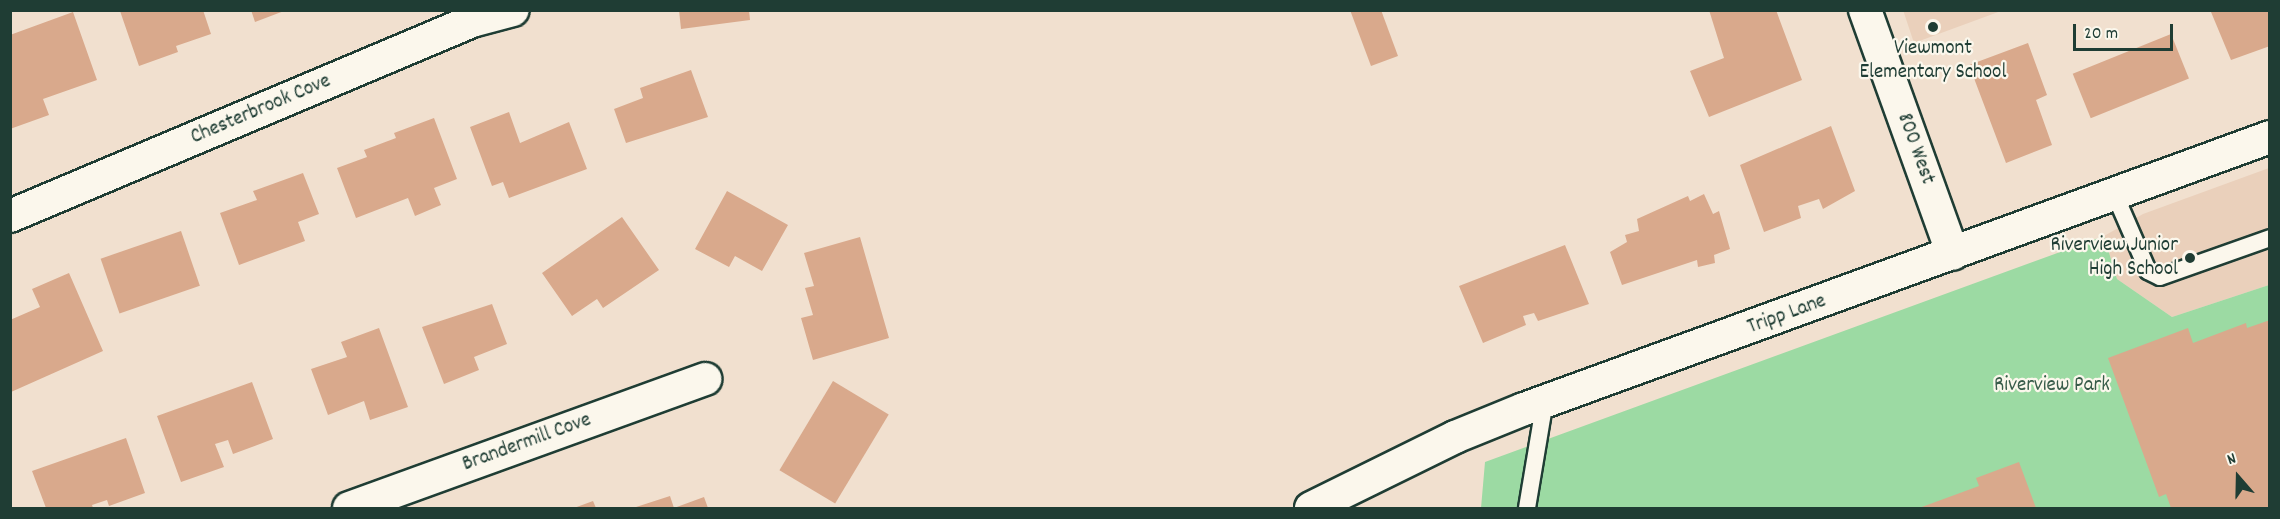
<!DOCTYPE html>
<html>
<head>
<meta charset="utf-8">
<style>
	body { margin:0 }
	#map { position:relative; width:2280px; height:519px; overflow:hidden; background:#f1e0cf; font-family:Dekko,sans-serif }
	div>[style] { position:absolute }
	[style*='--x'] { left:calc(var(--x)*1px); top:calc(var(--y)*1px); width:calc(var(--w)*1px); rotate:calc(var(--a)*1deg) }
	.built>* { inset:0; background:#ead0bb }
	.green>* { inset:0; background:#9cdaa3 }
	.building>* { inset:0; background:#d9a98c; transform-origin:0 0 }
	.roads { filter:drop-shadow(2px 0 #1f3d34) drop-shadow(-2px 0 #1f3d34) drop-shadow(0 2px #1f3d34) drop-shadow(0 -2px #1f3d34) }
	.service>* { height:16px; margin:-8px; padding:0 8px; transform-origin:8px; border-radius:8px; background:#fbf7ec }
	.minor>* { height:32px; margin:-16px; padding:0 16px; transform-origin:16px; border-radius:16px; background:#fbf7ec }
	.dots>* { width:16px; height:16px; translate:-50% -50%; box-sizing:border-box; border:3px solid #fbf7ec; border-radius:50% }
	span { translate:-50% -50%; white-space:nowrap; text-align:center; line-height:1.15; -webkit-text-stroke:4.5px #fbf7ec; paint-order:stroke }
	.poi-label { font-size:21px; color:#1f3d34 }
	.right { translate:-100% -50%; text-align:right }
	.street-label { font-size:21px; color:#1f3d34 }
	.park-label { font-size:21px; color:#385c4a }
	.frame { position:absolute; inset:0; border:12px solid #1f3d34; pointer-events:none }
	.north { position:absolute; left:2208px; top:447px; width:60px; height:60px; -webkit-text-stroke:4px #fbf7ec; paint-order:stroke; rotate:340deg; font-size:16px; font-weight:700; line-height:24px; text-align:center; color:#1f3d34 }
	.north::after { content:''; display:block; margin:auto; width:21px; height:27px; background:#1f3d34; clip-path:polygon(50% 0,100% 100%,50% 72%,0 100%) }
	.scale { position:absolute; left:2073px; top:24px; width:100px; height:27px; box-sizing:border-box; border:3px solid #1f3d34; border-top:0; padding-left:8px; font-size:18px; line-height:21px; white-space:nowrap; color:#1f3d34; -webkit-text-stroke:4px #fbf7ec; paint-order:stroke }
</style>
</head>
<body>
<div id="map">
	<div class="built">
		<i style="clip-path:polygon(1903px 10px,2001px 10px,2001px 11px,1914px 43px)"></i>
		<i style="clip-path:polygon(2269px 168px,2269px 285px,2172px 317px,2117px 279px,2104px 236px,2143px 214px)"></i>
	</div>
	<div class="green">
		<i style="clip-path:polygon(2104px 236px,2117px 279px,2172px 317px,2269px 285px,2269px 508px,1481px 508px,1485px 462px)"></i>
	</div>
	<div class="building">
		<i style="clip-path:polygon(203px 10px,211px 34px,176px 46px,178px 52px,139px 66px,120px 11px)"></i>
		<i style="clip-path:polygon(251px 10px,284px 10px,284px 11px,255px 22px)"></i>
		<i style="clip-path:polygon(679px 10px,749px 10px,750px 20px,681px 29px)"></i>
		<i style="clip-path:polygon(1350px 10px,1381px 10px,1398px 56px,1371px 66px)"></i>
		<i style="clip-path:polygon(1709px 10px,1776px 10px,1802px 80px,1709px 117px,1690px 71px,1724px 58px)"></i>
		<i style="clip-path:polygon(2215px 10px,2270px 10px,2270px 46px,2231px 60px,2211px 12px)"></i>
		<i style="clip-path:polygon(73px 12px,97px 80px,43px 99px,49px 115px,10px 129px,10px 35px)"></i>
		<i style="left:2171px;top:34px;width:48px;height:106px;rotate:68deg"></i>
		<i style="clip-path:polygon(2028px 43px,2047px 95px,2036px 100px,2052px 145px,2006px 163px,1969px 65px)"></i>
		<i style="clip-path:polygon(691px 70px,708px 117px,626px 143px,614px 109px,643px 98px,640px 88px)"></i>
		<i style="clip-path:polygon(509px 112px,520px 143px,569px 122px,587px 169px,509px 198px,503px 182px,492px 186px,470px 127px)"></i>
		<i style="clip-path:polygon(434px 118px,457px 179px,434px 188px,441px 205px,415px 216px,408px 198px,356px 218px,337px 168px,367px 157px,364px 150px,396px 138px,394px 133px)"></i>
		<i style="clip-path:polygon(1831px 126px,1855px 191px,1823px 209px,1819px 199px,1798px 206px,1801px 218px,1764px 232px,1740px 165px)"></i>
		<i style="clip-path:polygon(303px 173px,319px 214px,298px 222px,305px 241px,239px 265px,220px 213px,257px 200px,253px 191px)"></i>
		<i style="clip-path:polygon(727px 191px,788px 225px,762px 271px,735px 256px,729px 267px,695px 249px)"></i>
		<i style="clip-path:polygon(1704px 194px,1713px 214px,1719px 211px,1730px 249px,1714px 255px,1715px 263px,1698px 267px,1697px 260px,1622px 285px,1610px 252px,1627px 242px,1625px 235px,1639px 231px,1637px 219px,1688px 196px,1690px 201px)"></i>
		<i style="clip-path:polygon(622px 217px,659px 270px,603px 308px,597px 299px,572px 316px,542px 273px)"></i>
		<i style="left:181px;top:231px;width:58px;height:85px;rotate:71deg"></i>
		<i style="clip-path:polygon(860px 237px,889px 338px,813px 360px,801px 318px,813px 315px,805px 288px,814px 286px,804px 253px)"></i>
		<i style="clip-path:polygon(1565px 245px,1589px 304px,1538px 321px,1534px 313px,1523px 316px,1526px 325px,1483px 343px,1459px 286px)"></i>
		<i style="clip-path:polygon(69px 273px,103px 351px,11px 392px,10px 320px,40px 307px,32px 289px)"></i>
		<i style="clip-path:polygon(492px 304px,507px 344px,474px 357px,479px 370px,444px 384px,422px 327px)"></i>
		<i style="clip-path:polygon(2270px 320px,2270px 508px,2171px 508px,2166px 494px,2159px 497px,2108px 358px,2188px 328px,2193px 343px,2246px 323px,2247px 328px)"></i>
		<i style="clip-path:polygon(379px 328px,408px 407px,370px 420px,364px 401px,328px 415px,311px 369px,347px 357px,341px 342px)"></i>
		<i style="left:833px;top:381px;width:65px;height:104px;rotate:31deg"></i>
		<i style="clip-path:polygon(252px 382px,273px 439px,233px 454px,228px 440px,215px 444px,224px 467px,181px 482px,157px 416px)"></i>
		<i style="clip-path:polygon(126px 438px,145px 493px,109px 506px,107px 500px,92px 505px,93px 508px,46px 508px,32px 471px)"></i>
		<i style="clip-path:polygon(2019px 462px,2036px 508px,1919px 508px,1979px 486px,1976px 478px)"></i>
		<i style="clip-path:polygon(670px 496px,674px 508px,704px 497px,708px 508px,633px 508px)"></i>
		<i style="clip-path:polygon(593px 501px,596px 508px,574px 508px)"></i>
	</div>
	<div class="roads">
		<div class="service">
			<i style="--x:2115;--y:195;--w:83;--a:66.5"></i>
			<i style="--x:2148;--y:271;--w:13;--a:27"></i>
			<i style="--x:2160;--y:277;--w:117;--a:-19.5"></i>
			<i style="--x:1527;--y:508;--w:109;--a:-80.5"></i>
		</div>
		<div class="minor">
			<i style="--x:1865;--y:10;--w:259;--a:70.2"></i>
			<i style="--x:10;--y:216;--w:501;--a:-22.88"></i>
			<i style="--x:472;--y:21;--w:42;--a:-15"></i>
			<i style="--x:349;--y:508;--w:379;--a:-19.9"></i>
			<i style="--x:1311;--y:508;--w:161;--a:-26.2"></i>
			<i style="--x:1455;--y:437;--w:74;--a:-22.1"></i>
			<i style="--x:1524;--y:409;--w:794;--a:-20.03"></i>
		</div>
	</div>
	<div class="dots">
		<i style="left:1933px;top:27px;background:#1f3d34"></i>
		<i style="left:2190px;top:258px;background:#1f3d34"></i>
	</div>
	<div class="poi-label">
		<span style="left:1933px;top:61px">Viewmont<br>Elementary School</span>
		<span class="right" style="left:2178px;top:258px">Riverview Junior<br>High School</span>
	</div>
	<div class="street-label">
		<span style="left:261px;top:110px;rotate:-23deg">Chesterbrook Cove</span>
		<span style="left:1915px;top:149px;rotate:70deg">800 West</span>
		<span style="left:1787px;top:315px;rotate:-20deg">Tripp Lane</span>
		<span style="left:527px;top:443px;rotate:-20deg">Brandermill Cove</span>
	</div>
	<div class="park-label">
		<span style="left:2052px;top:386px">Riverview Park</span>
	</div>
	<div class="frame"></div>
	<div class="north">N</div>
	<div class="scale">20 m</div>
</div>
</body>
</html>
